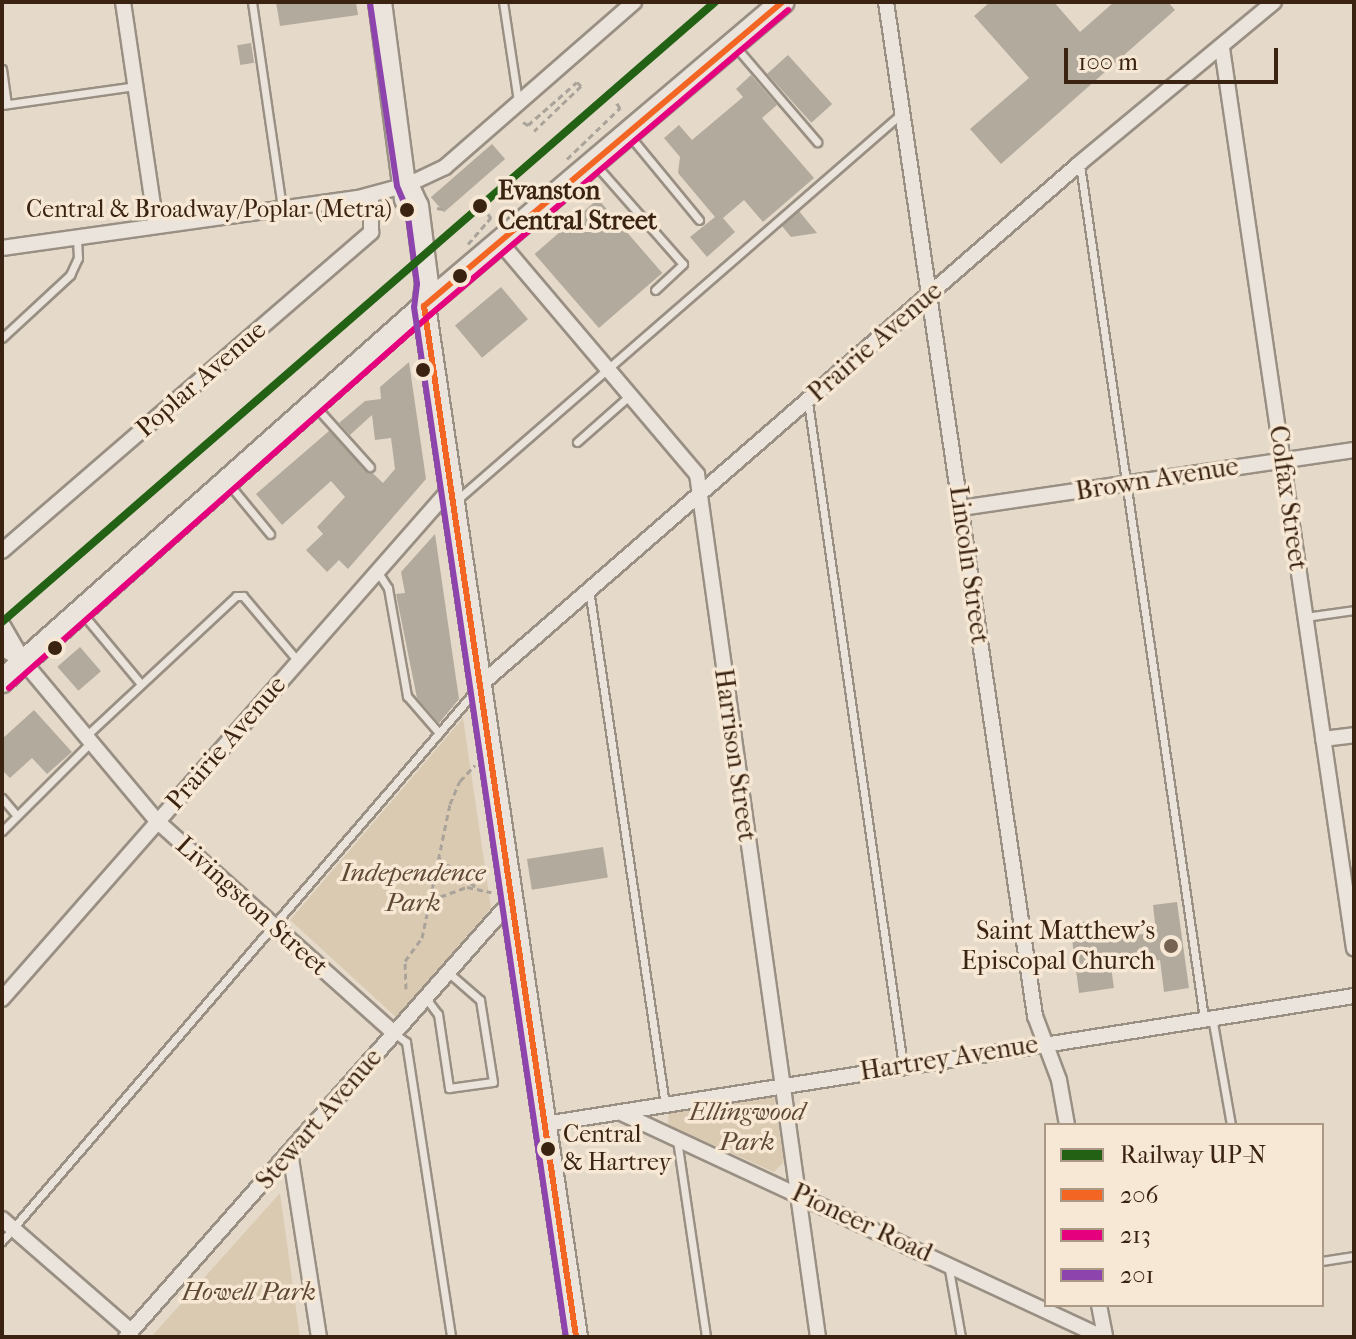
<!DOCTYPE html>
<html>
<head>
<meta charset="utf-8">
<style>
	body { margin:0 }
	#map { position:relative; width:1356px; height:1339px; overflow:hidden; background:#e5dac9; font-family:"IM FELL French Canon",serif }
	div>[style] { position:absolute }
	[style*='--x'] { left:calc(var(--x)*1px); top:calc(var(--y)*1px); width:calc(var(--w)*1px); rotate:calc(var(--a)*1deg) }
	.green>* { inset:0; background:#dbcab2 }
	.building>* { inset:0; background:#b3aa9e; transform-origin:0 0 }
	.path>* { height:3px; margin-top:-1.5px; transform-origin:0; background:repeating-linear-gradient(90deg,#aaa39a 0 6px,transparent 0 10px) }
	.roads { filter:drop-shadow(2px 0 #998f83) drop-shadow(-2px 0 #998f83) drop-shadow(0 2px #998f83) drop-shadow(0 -2px #998f83) }
	.service>* { height:7px; margin:-3.5px; padding:0 3.5px; transform-origin:3.5px; border-radius:3.5px; background:#eae4dc }
	.minor>* { height:14px; margin:-7px; padding:0 7px; transform-origin:7px; border-radius:7px; background:#eae4dc }
	.secondary>* { height:22px; margin:-11px; padding:0 11px; transform-origin:11px; border-radius:11px; background:#eae4dc }
	.bus-1>* { height:6px; margin:-3px; padding:0 3px; transform-origin:3px; border-radius:3px; background:#f26522 }
	.bus-2>* { height:6px; margin:-3px; padding:0 3px; transform-origin:3px; border-radius:3px; background:#e5007d }
	.bus-3>* { height:6px; margin:-3px; padding:0 3px; transform-origin:3px; border-radius:3px; background:#8e44ad }
	.rail-1>* { height:8px; margin:-4px; padding:0 4px; transform-origin:4px; border-radius:4px; background:#236214 }
	.dots>* { width:22px; height:22px; translate:-50% -50%; box-sizing:border-box; border:4px solid #f6e8d4; border-radius:50% }
	span { translate:-50% -50%; white-space:nowrap; text-align:center; line-height:1.15; -webkit-text-stroke:7px #f6e8d4; paint-order:stroke }
	.bus-label { font-size:24px; color:#3b2311 }
	.right { translate:-100% -50%; text-align:right }
	.left { translate:0 -50%; text-align:left }
	.stop-label { font-size:26px; color:#3b2311; font-weight:700 }
	.street-label { font-size:26px; color:#3b2311 }
	.park-label { font-size:26px; color:#614a35; font-style:italic }
	.poi-label { font-size:26px; color:#3b2311 }
	.frame { position:absolute; inset:0; border:4px solid #3b2311; pointer-events:none }
	.legend { position:absolute; left:1044px; top:1123px; width:280px; height:184px; box-sizing:border-box; background:#f6e8d4; border:2px solid #ab9986; margin:0; padding:10px 14px; list-style:none; font-size:24px; color:#3b2311 }
	.legend li { display:flex; align-items:center; gap:16px; height:40px }
	.legend b { width:40px; border:2px solid #ab9986 }
	.scale { position:absolute; left:1064px; top:48px; width:214px; height:36px; box-sizing:border-box; border:4px solid #3b2311; border-top:0; padding-left:10px; font-size:24px; line-height:28px; white-space:nowrap; color:#3b2311; -webkit-text-stroke:6px #f6e8d4; paint-order:stroke }
</style>
</head>
<body>
<div id="map">
	<div class="green">
		<i style="clip-path:polygon(463px 718px,491px 908px,397px 1018px,290px 920px)"></i>
		<i style="clip-path:polygon(774px 1095px,784px 1162px,774px 1172px,668px 1125px,669px 1110px)"></i>
		<i style="clip-path:polygon(280px 1193px,300px 1337px,151px 1337px)"></i>
	</div>
	<div class="building">
		<i style="clip-path:polygon(276px 2px,356px 2px,358px 15px,280px 26px)"></i>
		<i style="clip-path:polygon(990px 2px,1054px 2px,1080px 32px,1114px 2px,1168px 2px,1175px 10px,1001px 164px,970px 129px,1029px 78px,974px 16px)"></i>
		<i style="left:251px;top:43px;width:20px;height:14px;rotate:81deg"></i>
		<i style="left:788px;top:55px;width:66px;height:28px;rotate:48deg"></i>
		<i style="clip-path:polygon(751px 75px,777px 105px,762px 118px,814px 178px,763px 222px,744px 200px,723px 218px,735px 232px,707px 257px,690px 237px,715px 217px,678px 173px,680px 157px,664px 138px,679px 125px,692px 140px,743px 97px,736px 89px)"></i>
		<i style="left:492px;top:144px;width:20px;height:81px;rotate:49deg"></i>
		<i style="left:598px;top:199px;width:98px;height:84px;rotate:49deg"></i>
		<i style="clip-path:polygon(799px 211px,817px 233px,791px 237px,782px 226px)"></i>
		<i style="left:501px;top:287px;width:42px;height:60px;rotate:50deg"></i>
		<i style="clip-path:polygon(409px 362px,426px 479px,348px 569px,339px 560px,327px 572px,306px 550px,323px 534px,317px 527px,345px 497px,331px 481px,282px 525px,256px 494px,329px 431px,383px 483px,395px 469px,391px 438px,375px 440px,372px 415px,350px 435px,339px 423px,365px 401px,381px 399px,380px 387px)"></i>
		<i style="clip-path:polygon(435px 534px,459px 699px,439px 723px,417px 698px,396px 594px,405px 593px,401px 572px)"></i>
		<i style="left:80px;top:647px;width:32px;height:30px;rotate:49deg"></i>
		<i style="clip-path:polygon(34px 710px,72px 752px,47px 774px,32px 758px,10px 778px,2px 770px,2px 739px)"></i>
		<i style="left:603px;top:847px;width:31px;height:77px;rotate:81deg"></i>
		<i style="clip-path:polygon(1177px 902px,1189px 988px,1164px 992px,1160px 960px,1111px 967px,1114px 988px,1079px 993px,1070px 924px,1100px 919px,1103px 940px,1156px 932px,1153px 905px)"></i>
	</div>
	<div class="path">
		<i style="--x:523;--y:122;--w:6;--a:31"></i>
		<i style="--x:528;--y:125;--w:65;--a:-41.3"></i>
		<i style="--x:577;--y:82;--w:6;--a:45"></i>
		<i style="--x:581;--y:86;--w:65;--a:136.2"></i>
		<i style="--x:567;--y:159;--w:74;--a:-43.9"></i>
		<i style="--x:620;--y:108;--w:7;--a:-124"></i>
		<i style="--x:437;--y:208;--w:6;--a:9"></i>
		<i style="--x:468;--y:244;--w:35;--a:-49"></i>
		<i style="--x:491;--y:218;--w:5;--a:-127"></i>
		<i style="--x:439;--y:858;--w:47;--a:38.1"></i>
		<i style="--x:431;--y:900;--w:38;--a:-20"></i>
		<i style="--x:467;--y:887;--w:25;--a:12"></i>
		<i style="--x:406;--y:989;--w:28;--a:-92"></i>
		<i style="--x:405;--y:961;--w:29;--a:-54"></i>
		<i style="--x:422;--y:938;--w:137;--a:-78.2"></i>
		<i style="--x:450;--y:804;--w:25;--a:-67"></i>
		<i style="--x:460;--y:781;--w:22;--a:-47"></i>
	</div>
	<div class="roads">
		<div class="service">
			<i style="--x:252;--y:2;--w:208;--a:81.7"></i>
			<i style="--x:503;--y:2;--w:100;--a:81.4"></i>
			<i style="--x:734;--y:45;--w:128;--a:49.4"></i>
			<i style="--x:2;--y:69;--w:35;--a:82"></i>
			<i style="--x:2;--y:105;--w:134;--a:-8.1"></i>
			<i style="--x:629;--y:135;--w:110;--a:50.5"></i>
			<i style="--x:595;--y:164;--w:133;--a:48.7"></i>
			<i style="--x:683;--y:264;--w:38;--a:137"></i>
			<i style="--x:1080;--y:165;--w:862;--a:81.73"></i>
			<i style="--x:2;--y:338;--w:93;--a:-42.8"></i>
			<i style="--x:70;--y:275;--w:19;--a:-65"></i>
			<i style="--x:78;--y:258;--w:21;--a:-93"></i>
			<i style="--x:808;--y:402;--w:670;--a:81.85"></i>
			<i style="--x:315;--y:406;--w:82;--a:48"></i>
			<i style="--x:577;--y:442;--w:69;--a:-41.5"></i>
			<i style="--x:228;--y:483;--w:66;--a:50.5"></i>
			<i style="--x:458;--y:499;--w:587;--a:-40.99"></i>
			<i style="--x:377;--y:571;--w:20;--a:57"></i>
			<i style="--x:388;--y:588;--w:110;--a:80"></i>
			<i style="--x:407;--y:696;--w:49;--a:49.1"></i>
			<i style="--x:589;--y:589;--w:522;--a:81.62"></i>
			<i style="--x:82;--y:613;--w:92;--a:50.3"></i>
			<i style="--x:1305;--y:617;--w:49;--a:-8.1"></i>
			<i style="--x:86;--y:736;--w:205;--a:-43"></i>
			<i style="--x:236;--y:596;--w:7;--a:0"></i>
			<i style="--x:243;--y:596;--w:85;--a:49.8"></i>
			<i style="--x:2;--y:798;--w:23;--a:50"></i>
			<i style="--x:2;--y:831;--w:126;--a:-45"></i>
			<i style="--x:425;--y:997;--w:21;--a:53"></i>
			<i style="--x:438;--y:1014;--w:75;--a:81.5"></i>
			<i style="--x:449;--y:1088;--w:44;--a:-7.8"></i>
			<i style="--x:493;--y:1082;--w:83;--a:-99"></i>
			<i style="--x:480;--y:1000;--w:41;--a:-138.9"></i>
			<i style="--x:1212;--y:1017;--w:110;--a:80"></i>
			<i style="--x:394;--y:1033;--w:15;--a:37"></i>
			<i style="--x:406;--y:1042;--w:298;--a:81.3"></i>
			<i style="--x:677;--y:1140;--w:199;--a:81.6"></i>
			<i style="--x:2;--y:1241;--w:725;--a:-49.3"></i>
			<i style="--x:1322;--y:1261;--w:32;--a:-9"></i>
			<i style="--x:948;--y:1264;--w:74;--a:79.9"></i>
		</div>
		<div class="minor">
			<i style="--x:123;--y:2;--w:226;--a:81.6"></i>
			<i style="--x:886;--y:2;--w:1025;--a:81.64"></i>
			<i style="--x:1035;--y:1016;--w:68;--a:69.4"></i>
			<i style="--x:1059;--y:1080;--w:46;--a:79.9"></i>
			<i style="--x:1222;--y:48;--w:910;--a:81.66"></i>
			<i style="--x:500;--y:242;--w:304;--a:49.7"></i>
			<i style="--x:697;--y:474;--w:871;--a:82.02"></i>
			<i style="--x:2;--y:248;--w:359;--a:-8"></i>
			<i style="--x:358;--y:198;--w:51;--a:-14.9"></i>
			<i style="--x:407;--y:185;--w:42;--a:-25.3"></i>
			<i style="--x:445;--y:167;--w:251;--a:-41.1"></i>
			<i style="--x:961;--y:508;--w:397;--a:-8.4"></i>
			<i style="--x:2;--y:551;--w:488;--a:-40.8"></i>
			<i style="--x:371;--y:232;--w:36;--a:-90"></i>
			<i style="--x:2;--y:624;--w:44;--a:59.9"></i>
			<i style="--x:24;--y:662;--w:207;--a:50.1"></i>
			<i style="--x:157;--y:821;--w:318;--a:41.8"></i>
			<i style="--x:2;--y:648;--w:26;--a:32"></i>
			<i style="--x:480;--y:685;--w:795;--a:-41.02"></i>
			<i style="--x:1080;--y:163;--w:252;--a:-39.7"></i>
			<i style="--x:1323;--y:739;--w:31;--a:-7"></i>
			<i style="--x:2;--y:999;--w:680;--a:-48.7"></i>
			<i style="--x:621;--y:1113;--w:531;--a:24.97"></i>
			<i style="--x:545;--y:1124;--w:819;--a:-8.99"></i>
			<i style="--x:290;--y:1152;--w:187;--a:81.1"></i>
			<i style="--x:2;--y:1219;--w:171;--a:41"></i>
			<i style="--x:1099;--y:1305;--w:33;--a:79"></i>
			<i style="--x:126;--y:1337;--w:583;--a:-48.55"></i>
		</div>
		<div class="secondary">
			<i style="--x:380;--y:2;--w:199;--a:82.5"></i>
			<i style="--x:407;--y:185;--w:23;--a:65"></i>
			<i style="--x:417;--y:206;--w:79;--a:82.7"></i>
			<i style="--x:427;--y:284;--w:22;--a:98"></i>
			<i style="--x:424;--y:306;--w:1042;--a:81.61"></i>
			<i style="--x:2;--y:681;--w:565;--a:-41.63"></i>
			<i style="--x:424;--y:306;--w:470;--a:-40.3"></i>
		</div>
	</div>
	<div class="bus-1">
		<i style="--x:424;--y:306;--w:1042;--a:81.61"></i>
		<i style="--x:424;--y:306;--w:470;--a:-40.3"></i>
	</div>
	<div class="bus-2">
		<i style="--x:9;--y:688;--w:564;--a:-41.55"></i>
		<i style="--x:431;--y:314;--w:469;--a:-40.4"></i>
	</div>
	<div class="bus-3">
		<i style="--x:370;--y:3;--w:185;--a:81.6"></i>
		<i style="--x:397;--y:186;--w:25;--a:67"></i>
		<i style="--x:407;--y:209;--w:76;--a:82.4"></i>
		<i style="--x:417;--y:284;--w:23;--a:97"></i>
		<i style="--x:414;--y:307;--w:1041;--a:81.61"></i>
	</div>
	<div class="rail-1">
		<i style="--x:2;--y:622;--w:945;--a:-41.01"></i>
	</div>
	<div class="dots">
		<i style="left:480px;top:206px;background:#3b2311"></i>
		<i style="left:407px;top:210px;background:#3b2311"></i>
		<i style="left:460px;top:276px;background:#3b2311"></i>
		<i style="left:423px;top:370px;background:#3b2311"></i>
		<i style="left:55px;top:648px;background:#3b2311"></i>
		<i style="left:1171px;top:946px;background:#766351"></i>
		<i style="left:548px;top:1149px;background:#3b2311"></i>
	</div>
	<div class="bus-label">
		<span class="right" style="left:392px;top:210px">Central &amp; Broadway/Poplar (Metra)</span>
		<span class="left" style="left:563px;top:1149px">Central<br>&amp; Hartrey</span>
	</div>
	<div class="stop-label">
		<span class="left" style="left:498px;top:206px">Evanston<br>Central Street</span>
	</div>
	<div class="street-label">
		<span style="left:875px;top:342px;rotate:-41deg">Prairie Avenue</span>
		<span style="left:201px;top:379px;rotate:-41deg">Poplar Avenue</span>
		<span style="left:1157px;top:479px;rotate:-9deg">Brown Avenue</span>
		<span style="left:1288px;top:498px;rotate:82deg">Colfax Street</span>
		<span style="left:969px;top:565px;rotate:82deg">Lincoln Street</span>
		<span style="left:226px;top:743px;rotate:-49deg">Prairie Avenue</span>
		<span style="left:735px;top:755px;rotate:82deg">Harrison Street</span>
		<span style="left:252px;top:906px;rotate:42deg">Livingston Street</span>
		<span style="left:949px;top:1058px;rotate:-9deg">Hartrey Avenue</span>
		<span style="left:319px;top:1119px;rotate:-49deg">Stewart Avenue</span>
		<span style="left:862px;top:1223px;rotate:25deg">Pioneer Road</span>
	</div>
	<div class="park-label">
		<span style="left:413px;top:888px">Independence<br>Park</span>
		<span style="left:747px;top:1127px">Ellingwood<br>Park</span>
		<span style="left:249px;top:1292px">Howell Park</span>
	</div>
	<div class="poi-label">
		<span class="right" style="left:1155px;top:946px">Saint Matthew's<br>Episcopal Church</span>
	</div>
	<div class="frame"></div>
	<ul class="legend">
	<li><b style="height:10px;background:#236214"></b>Railway UP-N</li>
	<li><b style="height:10px;background:#f26522"></b>206</li>
	<li><b style="height:10px;background:#e5007d"></b>213</li>
	<li><b style="height:10px;background:#8e44ad"></b>201</li>
	</ul>
	<div class="scale">100 m</div>
</div>
</body>
</html>
